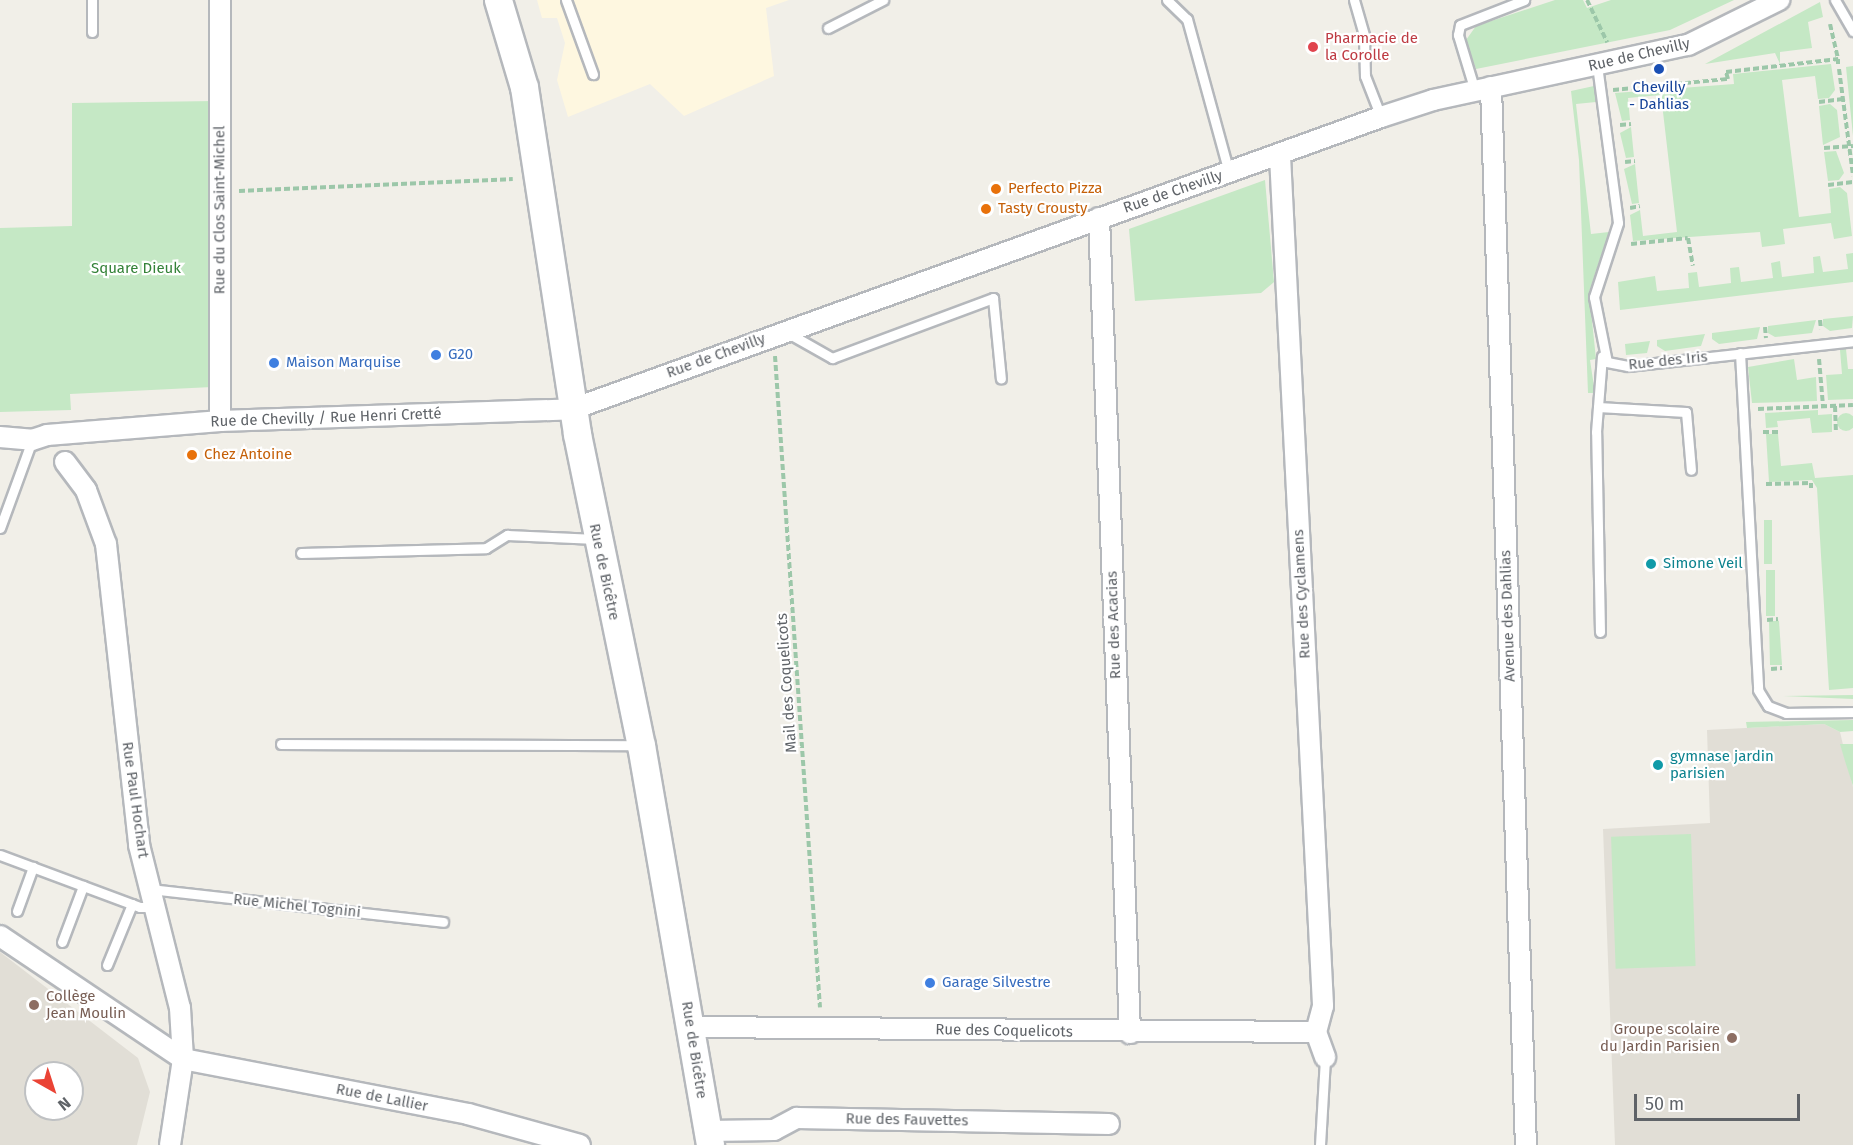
<!DOCTYPE html>
<html>
<head>
<meta charset="utf-8">
<style>
	body { margin:0 }
	#map { position:relative; width:1853px; height:1145px; overflow:hidden; background:#f1efe8; font-family:"Fira Sans",sans-serif }
	div>[style] { position:absolute }
	[style*='--x'] { left:calc(var(--x)*1px); top:calc(var(--y)*1px); width:calc(var(--w)*1px); rotate:calc(var(--a)*1deg) }
	.commercial>* { inset:0; background:#fef7e0 }
	.education>* { inset:0; background:#e1ded6 }
	.green>* { inset:0; background:#c5e8c5; transform-origin:0 0 }
	.round { border-radius:50% }
	.path>* { height:4px; margin-top:-2px; transform-origin:0; background:repeating-linear-gradient(90deg,#9cc7a9 0 6px,transparent 0 9px) }
	.roads { filter:drop-shadow(2px 0 #b5b8bc) drop-shadow(-2px 0 #b5b8bc) drop-shadow(0 2px #b5b8bc) drop-shadow(0 -2px #b5b8bc) }
	.lane>* { height:9px; margin:-4.5px; padding:0 4.5px; transform-origin:4.5px; border-radius:4.5px; background:#fff }
	.street>* { height:20px; margin:-10px; padding:0 10px; transform-origin:10px; border-radius:10px; background:#fff }
	.secondary>* { height:27px; margin:-13.5px; padding:0 13.5px; transform-origin:13.5px; border-radius:13.5px; background:#fff }
	.dots>* { width:16px; height:16px; translate:-50% -50%; box-sizing:border-box; border:3px solid #fff; border-radius:50% }
	span { translate:-50% -50%; white-space:nowrap; text-align:center; line-height:1.15; -webkit-text-stroke:4.5px #fff; paint-order:stroke }
	.health-label { font-size:15px; color:#be3a42 }
	.left { translate:0 -50%; text-align:left }
	.street-label { font-size:15px; color:#5f6368 }
	.transit-label { font-size:15px; color:#164399 }
	.food-label { font-size:15px; color:#c56008 }
	.park-label { font-size:15px; color:#348238 }
	.shop-label { font-size:15px; color:#366cbe }
	.culture-label { font-size:15px; color:#0d838f }
	.education-label { font-size:15px; color:#785e54 }
	.right { translate:-100% -50%; text-align:right }
	.north { position:absolute; left:24px; top:1061px; width:60px; height:60px; box-sizing:border-box; background:#fff; border:2px solid #bfc1c3; border-radius:50%; rotate:141deg; font-size:16px; font-weight:700; line-height:24px; text-align:center; color:#5f6368 }
	.north::after { content:''; display:block; margin:auto; width:21px; height:27px; background:#ea4335; clip-path:polygon(50% 0,100% 100%,50% 72%,0 100%) }
	.scale { position:absolute; left:1634px; top:1094px; width:166px; height:27px; box-sizing:border-box; border:3px solid #5f6368; border-top:0; padding-left:8px; font-size:18px; line-height:21px; white-space:nowrap; color:#5f6368; -webkit-text-stroke:4px #fff; paint-order:stroke }
</style>
</head>
<body>
<div id="map">
	<div class="commercial">
		<i style="clip-path:polygon(537px 0,789px 0,766px 8px,774px 76px,684px 116px,650px 84px,568px 117px,557px 80px,565px 43px,557px 18px,542px 18px)"></i>
	</div>
	<div class="education">
		<i style="clip-path:polygon(1824px 724px,1840px 732px,1853px 787px,1853px 1145px,1615px 1145px,1603px 829px,1710px 823px,1707px 730px)"></i>
		<i style="clip-path:polygon(evenodd,0 952px,138px 1058px,150px 1092px,137px 1145px,0 1145px,0 952px,36px 1073px,72px 1073px,72px 1109px,36px 1109px,36px 1073px)"></i>
	</div>
	<div class="green">
		<i style="clip-path:polygon(1555px 0,1583px 0,1587px 8px,1611px 0,1734px 0,1670px 30px,1476px 69px,1466px 40px,1476px 26px)"></i>
		<i style="clip-path:polygon(1820px 2px,1823px 17px,1808px 22px,1812px 48px,1780px 52px,1780px 64px,1775px 53px,1705px 64px)"></i>
		<i style="clip-path:polygon(1831px 64px,1835px 90px,1829px 98px,1818px 99px,1815px 76px,1782px 80px,1799px 217px,1831px 213px,1829px 189px,1840px 187px,1847px 193px,1852px 236px,1834px 239px,1831px 223px,1783px 229px,1785px 244px,1762px 247px,1760px 232px,1633px 241px,1630px 215px,1640px 210px,1643px 236px,1677px 232px,1661px 95px,1628px 98px,1630px 120px,1622px 121px,1615px 93px,1734px 84px,1733px 74px)"></i>
		<i style="clip-path:polygon(1853px 66px,1853px 136px,1846px 67px)"></i>
		<i style="clip-path:polygon(1594px 86px,1596px 102px,1576px 104px,1591px 234px,1609px 232px,1589px 292px,1596px 359px,1590px 360px,1595px 393px,1588px 393px,1579px 160px,1571px 91px)"></i>
		<i style="clip-path:polygon(215px 101px,212px 387px,70px 394px,71px 410px,0 412px,0 228px,72px 226px,72px 103px)"></i>
		<i style="clip-path:polygon(1830px 104px,1837px 110px,1840px 137px,1823px 145px,1819px 106px)"></i>
		<i style="clip-path:polygon(1631px 127px,1634px 157px,1626px 158px,1620px 133px)"></i>
		<i style="clip-path:polygon(1836px 151px,1844px 173px,1839px 180px,1828px 181px,1824px 152px)"></i>
		<i style="clip-path:polygon(1635px 164px,1639px 203px,1632px 204px,1624px 169px)"></i>
		<i style="clip-path:polygon(1265px 180px,1274px 282px,1261px 293px,1135px 301px,1129px 229px)"></i>
		<i style="clip-path:polygon(1853px 253px,1853px 282px,1620px 310px,1618px 282px,1655px 276px,1657px 291px,1689px 288px,1688px 273px,1697px 272px,1699px 287px,1731px 283px,1730px 268px,1739px 267px,1741px 282px,1773px 278px,1771px 263px,1780px 261px,1782px 277px,1814px 273px,1813px 257px,1820px 256px,1823px 272px,1848px 269px,1846px 254px)"></i>
		<i style="clip-path:polygon(1853px 316px,1852px 328px,1830px 331px,1823px 326px,1823px 319px)"></i>
		<i style="clip-path:polygon(1816px 320px,1812px 333px,1775px 337px,1768px 333px,1768px 326px)"></i>
		<i style="clip-path:polygon(1760px 327px,1757px 339px,1719px 344px,1712px 339px,1712px 333px)"></i>
		<i style="clip-path:polygon(1705px 334px,1701px 346px,1665px 351px,1657px 346px,1657px 340px)"></i>
		<i style="clip-path:polygon(1650px 341px,1647px 353px,1626px 355px,1625px 344px)"></i>
		<i style="clip-path:polygon(1846px 349px,1848px 369px,1853px 369px,1853px 399px,1828px 400px,1826px 375px,1842px 374px,1840px 350px)"></i>
		<i style="clip-path:polygon(1794px 359px,1797px 380px,1816px 377px,1817px 401px,1752px 403px,1748px 367px)"></i>
		<i style="clip-path:polygon(1818px 410px,1818px 415px,1832px 414px,1832px 432px,1812px 433px,1810px 418px,1777px 421px,1778px 427px,1766px 428px,1765px 413px)"></i>
		<i class="round" style="left:1837px;top:413px;width:18px;height:18px"></i>
		<i style="clip-path:polygon(1766px 434px,1778px 434px,1781px 466px,1812px 463px,1815px 478px,1853px 475px,1853px 688px,1829px 690px,1817px 488px,1812px 480px,1769px 482px)"></i>
		<i style="left:1764px;top:520px;width:8px;height:44px"></i>
		<i style="left:1766px;top:570px;width:9px;height:46px"></i>
		<i style="clip-path:polygon(1769px 621px,1779px 621px,1782px 665px,1770px 665px)"></i>
		<i style="clip-path:polygon(1853px 695px,1853px 699px,1783px 696px)"></i>
		<i style="clip-path:polygon(1853px 720px,1853px 731px,1840px 732px,1824px 724px,1747px 728px,1746px 722px)"></i>
		<i style="clip-path:polygon(1840px 744px,1853px 744px,1853px 786px,1845px 761px)"></i>
		<i style="left:1691px;top:834px;width:132px;height:80px;rotate:88deg"></i>
	</div>
	<div class="path">
		<i style="--x:1587;--y:0;--w:47;--a:64.5"></i>
		<i style="--x:1830;--y:24;--w:36;--a:77"></i>
		<i style="--x:1839;--y:69;--w:108;--a:82.5"></i>
		<i style="--x:1613;--y:90;--w:116;--a:-5.5"></i>
		<i style="--x:1728;--y:79;--w:7;--a:-106"></i>
		<i style="--x:1726;--y:72;--w:113;--a:-6.6"></i>
		<i style="--x:1838;--y:59;--w:5;--a:90"></i>
		<i style="--x:1819;--y:102;--w:24;--a:-7"></i>
		<i style="--x:1620;--y:125;--w:11;--a:-5"></i>
		<i style="--x:1824;--y:148;--w:29;--a:-4"></i>
		<i style="--x:1625;--y:162;--w:10;--a:-6"></i>
		<i style="--x:1828;--y:185;--w:25;--a:-7"></i>
		<i style="--x:239;--y:191;--w:274;--a:-2.5"></i>
		<i style="--x:1630;--y:208;--w:10;--a:-11"></i>
		<i style="--x:1631;--y:244;--w:57;--a:-6"></i>
		<i style="--x:1688;--y:238;--w:28;--a:80"></i>
		<i style="--x:1820;--y:320;--w:9;--a:84"></i>
		<i style="--x:1765;--y:327;--w:11;--a:85"></i>
		<i style="--x:775;--y:356;--w:653;--a:86.05"></i>
		<i style="--x:1819;--y:359;--w:47;--a:85.1"></i>
		<i style="--x:1835;--y:406;--w:26;--a:88"></i>
		<i style="--x:1758;--y:409;--w:95;--a:-2.4"></i>
		<i style="--x:1763;--y:432;--w:15;--a:0"></i>
		<i style="--x:1766;--y:484;--w:45;--a:-1.3"></i>
		<i style="--x:1811;--y:483;--w:5;--a:90"></i>
		<i style="--x:1767;--y:620;--w:11;--a:-5"></i>
		<i style="--x:1771;--y:669;--w:11;--a:-5"></i>
	</div>
	<div class="roads">
		<div class="lane">
			<i style="--x:566;--y:0;--w:79;--a:70"></i>
			<i style="--x:1167;--y:0;--w:28;--a:44"></i>
			<i style="--x:1187;--y:19;--w:160;--a:74.7"></i>
			<i style="--x:1354;--y:0;--w:37;--a:74"></i>
			<i style="--x:1364;--y:36;--w:40;--a:88.6"></i>
			<i style="--x:1365;--y:76;--w:44;--a:68.7"></i>
			<i style="--x:1835;--y:0;--w:36;--a:60"></i>
			<i style="--x:828;--y:28;--w:62;--a:-27"></i>
			<i style="--x:92;--y:32;--w:32;--a:-90"></i>
			<i style="--x:1597;--y:65;--w:159;--a:82.4"></i>
			<i style="--x:1618;--y:223;--w:78;--a:108"></i>
			<i style="--x:1594;--y:297;--w:66;--a:78.7"></i>
			<i style="--x:1607;--y:362;--w:21;--a:11"></i>
			<i style="--x:1628;--y:366;--w:226;--a:-6.3"></i>
			<i style="--x:1475;--y:91;--w:59;--a:-106.9"></i>
			<i style="--x:1458;--y:35;--w:10;--a:-79"></i>
			<i style="--x:1460;--y:25;--w:69;--a:-21.3"></i>
			<i style="--x:788;--y:333;--w:51;--a:29.6"></i>
			<i style="--x:832;--y:358;--w:172;--a:-20.4"></i>
			<i style="--x:993;--y:298;--w:81;--a:84.4"></i>
			<i style="--x:1740;--y:353;--w:337;--a:86.9"></i>
			<i style="--x:1758;--y:690;--w:19;--a:58"></i>
			<i style="--x:1768;--y:706;--w:19;--a:21"></i>
			<i style="--x:1786;--y:713;--w:67;--a:-0.9"></i>
			<i style="--x:1598;--y:407;--w:88;--a:3.3"></i>
			<i style="--x:1686;--y:412;--w:58;--a:85.1"></i>
			<i style="--x:0;--y:528;--w:94;--a:-70"></i>
			<i style="--x:301;--y:553;--w:185;--a:-1.5"></i>
			<i style="--x:486;--y:548;--w:25;--a:-32"></i>
			<i style="--x:507;--y:535;--w:89;--a:2.6"></i>
			<i style="--x:1600;--y:632;--w:200;--a:-91.1"></i>
			<i style="--x:1596;--y:432;--w:76;--a:-85.5"></i>
			<i style="--x:281;--y:744;--w:357;--a:0.2"></i>
			<i style="--x:0;--y:855;--w:149;--a:20.4"></i>
			<i style="--x:140;--y:907;--w:15;--a:0"></i>
			<i style="--x:150;--y:889;--w:295;--a:6.4"></i>
			<i style="--x:17;--y:911;--w:47;--a:-70"></i>
			<i style="--x:62;--y:942;--w:60;--a:-69.4"></i>
			<i style="--x:107;--y:965;--w:66;--a:-67.7"></i>
			<i style="--x:1320;--y:1145;--w:88;--a:-86.7"></i>
		</div>
		<div class="street">
			<i style="--x:1491;--y:87;--w:1059;--a:88.11"></i>
			<i style="--x:1280;--y:156;--w:851;--a:87.1"></i>
			<i style="--x:1323;--y:1006;--w:27;--a:105"></i>
			<i style="--x:1099;--y:218;--w:816;--a:87.82"></i>
			<i style="--x:220;--y:421;--w:421;--a:-90"></i>
			<i style="--x:0;--y:437;--w:32;--a:5"></i>
			<i style="--x:32;--y:440;--w:16;--a:-18"></i>
			<i style="--x:47;--y:435;--w:174;--a:-4.6"></i>
			<i style="--x:220;--y:421;--w:353;--a:-1.9"></i>
			<i style="--x:573;--y:409;--w:859;--a:-19.87"></i>
			<i style="--x:1381;--y:117;--w:55;--a:-18.1"></i>
			<i style="--x:1433;--y:100;--w:261;--a:-12.2"></i>
			<i style="--x:1688;--y:45;--w:102;--a:-26.3"></i>
			<i style="--x:65;--y:462;--w:35;--a:53"></i>
			<i style="--x:86;--y:490;--w:58;--a:69.7"></i>
			<i style="--x:106;--y:544;--w:303;--a:83.7"></i>
			<i style="--x:139;--y:845;--w:168;--a:75.9"></i>
			<i style="--x:180;--y:1008;--w:51;--a:86.6"></i>
			<i style="--x:183;--y:1059;--w:87;--a:98.6"></i>
			<i style="--x:0;--y:936;--w:220;--a:33.9"></i>
			<i style="--x:183;--y:1059;--w:290;--a:10.9"></i>
			<i style="--x:468;--y:1114;--w:116;--a:15.5"></i>
			<i style="--x:692;--y:1027;--w:624;--a:0.46"></i>
			<i style="--x:1316;--y:1032;--w:27;--a:70"></i>
			<i style="--x:708;--y:1131;--w:66;--a:-0.9"></i>
			<i style="--x:774;--y:1130;--w:26;--a:-28"></i>
			<i style="--x:797;--y:1118;--w:312;--a:1.1"></i>
		</div>
		<div class="secondary">
			<i style="--x:498;--y:0;--w:91;--a:73.4"></i>
			<i style="--x:524;--y:87;--w:351;--a:81.3"></i>
			<i style="--x:577;--y:434;--w:318;--a:78.4"></i>
			<i style="--x:641;--y:745;--w:406;--a:80.2"></i>
		</div>
	</div>
	<div class="dots">
		<i style="left:1313px;top:47px;background:#e0444e"></i>
		<i style="left:1659px;top:69px;background:#1a4fb4"></i>
		<i style="left:996px;top:189px;background:#e8710a"></i>
		<i style="left:986px;top:209px;background:#e8710a"></i>
		<i style="left:436px;top:355px;background:#3f7fe0"></i>
		<i style="left:274px;top:363px;background:#3f7fe0"></i>
		<i style="left:192px;top:455px;background:#e8710a"></i>
		<i style="left:1651px;top:564px;background:#0f9aa8"></i>
		<i style="left:1658px;top:765px;background:#0f9aa8"></i>
		<i style="left:930px;top:983px;background:#3f7fe0"></i>
		<i style="left:34px;top:1005px;background:#8d6e63"></i>
		<i style="left:1732px;top:1038px;background:#8d6e63"></i>
	</div>
	<div class="health-label">
		<span class="left" style="left:1325px;top:47px">Pharmacie de<br>la Corolle</span>
	</div>
	<div class="street-label">
		<span style="left:1639px;top:55px;rotate:-13deg">Rue de Chevilly</span>
		<span style="left:1173px;top:192px;rotate:-19deg">Rue de Chevilly</span>
		<span style="left:220px;top:210px;rotate:-90deg">Rue du Clos Saint-Michel</span>
		<span style="left:716px;top:356px;rotate:-20deg">Rue de Chevilly</span>
		<span style="left:1668px;top:361px;rotate:-6deg">Rue des Iris</span>
		<span style="left:326px;top:418px;rotate:-2deg">Rue de Chevilly / Rue Henri Cretté</span>
		<span style="left:604px;top:572px;rotate:78deg">Rue de Bicêtre</span>
		<span style="left:1302px;top:594px;rotate:-93deg">Rue des Cyclamens</span>
		<span style="left:1508px;top:616px;rotate:-92deg">Avenue des Dahlias</span>
		<span style="left:1114px;top:625px;rotate:-92deg">Rue des Acacias</span>
		<span style="left:787px;top:683px;rotate:-94deg">Mail des Coquelicots</span>
		<span style="left:135px;top:800px;rotate:82deg">Rue Paul Hochart</span>
		<span style="left:297px;top:906px;rotate:6deg">Rue Michel Tognini</span>
		<span style="left:1004px;top:1031px;rotate:1deg">Rue des Coquelicots</span>
		<span style="left:694px;top:1050px;rotate:81deg">Rue de Bicêtre</span>
		<span style="left:382px;top:1098px;rotate:11deg">Rue de Lallier</span>
		<span style="left:907px;top:1120px;rotate:1deg">Rue des Fauvettes</span>
	</div>
	<div class="transit-label">
		<span style="left:1659px;top:96px">Chevilly<br>- Dahlias</span>
	</div>
	<div class="food-label">
		<span class="left" style="left:1008px;top:189px">Perfecto Pizza</span>
		<span class="left" style="left:998px;top:209px">Tasty Crousty</span>
		<span class="left" style="left:204px;top:455px">Chez Antoine</span>
	</div>
	<div class="park-label">
		<span style="left:136px;top:269px">Square Dieuk</span>
	</div>
	<div class="shop-label">
		<span class="left" style="left:448px;top:355px">G20</span>
		<span class="left" style="left:286px;top:363px">Maison Marquise</span>
		<span class="left" style="left:942px;top:983px">Garage Silvestre</span>
	</div>
	<div class="culture-label">
		<span class="left" style="left:1663px;top:564px">Simone Veil</span>
		<span class="left" style="left:1670px;top:765px">gymnase jardin<br>parisien</span>
	</div>
	<div class="education-label">
		<span class="left" style="left:46px;top:1005px">Collège<br>Jean Moulin</span>
		<span class="right" style="left:1720px;top:1038px">Groupe scolaire<br>du Jardin Parisien</span>
	</div>
	<div class="north">N</div>
	<div class="scale">50 m</div>
</div>
</body>
</html>
